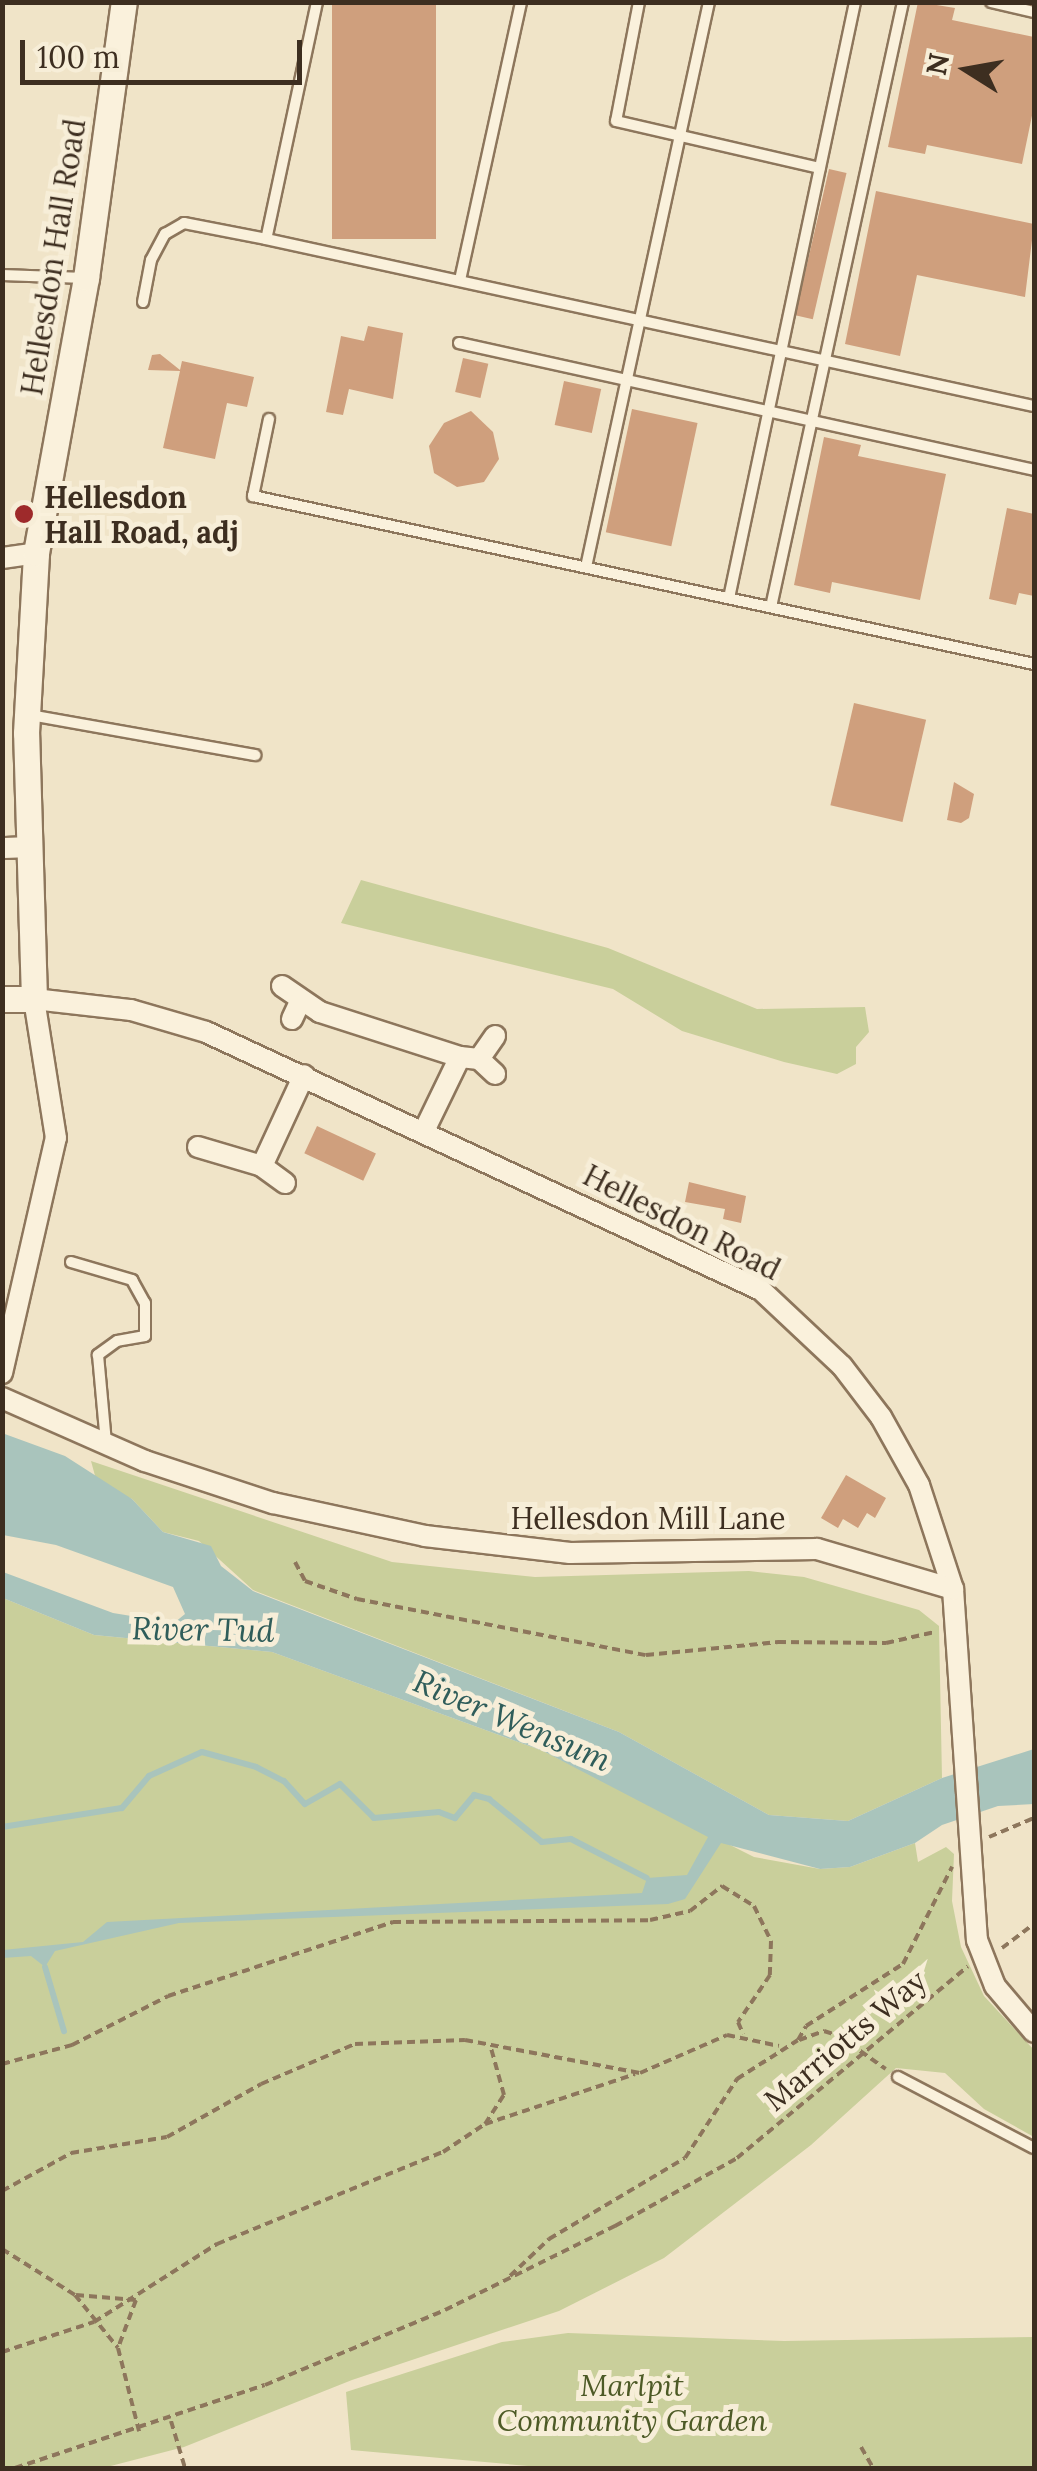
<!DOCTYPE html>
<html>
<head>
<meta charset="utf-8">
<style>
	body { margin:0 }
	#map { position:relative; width:1037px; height:2471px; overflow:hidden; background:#f0e4c8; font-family:Lora,serif }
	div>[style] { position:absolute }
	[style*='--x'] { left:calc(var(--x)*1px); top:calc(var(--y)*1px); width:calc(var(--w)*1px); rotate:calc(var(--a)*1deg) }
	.green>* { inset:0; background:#c9cf9b }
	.water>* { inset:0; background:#a9c4bc }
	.stream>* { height:6px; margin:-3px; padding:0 3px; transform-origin:3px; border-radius:3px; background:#a9c4bc }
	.building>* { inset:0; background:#cf9f7d; transform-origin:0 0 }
	.path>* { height:4px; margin-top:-2px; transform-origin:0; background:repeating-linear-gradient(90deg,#8d765c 0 8px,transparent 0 13px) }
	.roads { filter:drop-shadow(2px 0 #8d765c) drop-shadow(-2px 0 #8d765c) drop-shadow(0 2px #8d765c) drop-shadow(0 -2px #8d765c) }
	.service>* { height:10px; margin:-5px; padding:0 5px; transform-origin:5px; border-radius:5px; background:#faf1dc }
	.minor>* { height:20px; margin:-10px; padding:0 10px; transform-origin:10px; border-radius:10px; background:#faf1dc }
	.tertiary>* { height:25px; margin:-12.5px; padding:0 12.5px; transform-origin:12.5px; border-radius:12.5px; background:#faf1dc }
	.dots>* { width:28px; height:28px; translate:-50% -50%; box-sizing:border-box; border:5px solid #f7eed8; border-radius:50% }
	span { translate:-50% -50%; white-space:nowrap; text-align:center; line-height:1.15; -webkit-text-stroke:10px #f7eed8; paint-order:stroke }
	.street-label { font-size:30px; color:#3d2e20 }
	.poi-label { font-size:30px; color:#3d2e20; font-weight:700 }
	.left { translate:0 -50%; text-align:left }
	.park-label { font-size:30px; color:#4d5a26; font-style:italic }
	.water-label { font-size:32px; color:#2f5d5a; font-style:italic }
	.frame { position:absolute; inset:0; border:5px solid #3d2e20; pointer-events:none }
	.north { position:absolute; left:917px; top:20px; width:100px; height:100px; -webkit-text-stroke:8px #f7eed8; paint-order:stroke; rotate:281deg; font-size:28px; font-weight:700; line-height:40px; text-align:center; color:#3d2e20 }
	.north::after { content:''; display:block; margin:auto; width:35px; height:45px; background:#3d2e20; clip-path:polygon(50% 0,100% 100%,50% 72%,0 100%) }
	.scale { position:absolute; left:20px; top:40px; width:282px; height:45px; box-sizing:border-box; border:5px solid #3d2e20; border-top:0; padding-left:12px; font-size:30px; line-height:35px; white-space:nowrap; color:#3d2e20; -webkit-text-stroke:8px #f7eed8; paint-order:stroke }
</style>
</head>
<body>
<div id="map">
	<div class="green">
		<i style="clip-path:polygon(361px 880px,608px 948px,757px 1009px,865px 1007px,869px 1032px,856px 1047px,856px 1064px,837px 1074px,784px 1062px,682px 1031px,613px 989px,341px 923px)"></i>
		<i style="clip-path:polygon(91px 1461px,392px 1562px,535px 1577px,749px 1571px,804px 1577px,919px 1610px,939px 1626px,942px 1778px,848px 1821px,769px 1815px,619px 1732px,253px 1590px,199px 1541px,163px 1532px,132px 1499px,97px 1483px)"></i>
		<i style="clip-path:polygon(3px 1598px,94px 1635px,272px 1652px,543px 1751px,754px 1857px,820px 1869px,850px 1867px,915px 1843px,918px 1862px,946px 1847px,954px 1854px,952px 1901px,961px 1947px,984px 1996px,1034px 2050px,1034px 2137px,984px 2109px,945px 2073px,896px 2068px,811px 2145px,664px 2258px,559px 2311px,352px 2380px,184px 2447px,103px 2468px,3px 2468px)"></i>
		<i style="clip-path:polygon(568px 2333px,784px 2341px,1034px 2337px,1034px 2468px,551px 2468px,351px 2450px,346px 2392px,502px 2342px)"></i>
	</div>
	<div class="water">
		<i style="clip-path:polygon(2px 1433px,65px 1456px,132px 1499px,163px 1532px,211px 1546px,221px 1566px,253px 1591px,619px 1732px,769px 1815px,848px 1821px,942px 1778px,1034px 1749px,1034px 1804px,998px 1806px,942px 1825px,915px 1843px,850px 1867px,820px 1869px,721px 1843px,685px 1899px,668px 1904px,179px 1923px,55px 1951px,45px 1967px,31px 1956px,3px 1958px,3px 1950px,83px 1942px,107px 1922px,642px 1893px,647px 1878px,687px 1875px,708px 1837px,543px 1751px,272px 1652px,94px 1635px,3px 1598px,3px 1572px,113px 1613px,174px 1623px,185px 1614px,173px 1587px,56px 1545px,3px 1535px)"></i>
	</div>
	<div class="stream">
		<i style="--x:2;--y:1827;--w:121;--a:-9"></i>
		<i style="--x:122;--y:1808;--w:42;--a:-49.8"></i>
		<i style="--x:149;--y:1776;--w:58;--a:-24.4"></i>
		<i style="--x:202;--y:1752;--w:56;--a:15.5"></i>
		<i style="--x:256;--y:1767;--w:31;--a:27"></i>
		<i style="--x:284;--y:1781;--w:31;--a:48"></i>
		<i style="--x:305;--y:1804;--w:40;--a:-29.7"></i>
		<i style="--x:340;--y:1784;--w:48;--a:45"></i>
		<i style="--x:374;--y:1818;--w:65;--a:-5.3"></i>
		<i style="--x:439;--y:1812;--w:17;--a:21"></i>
		<i style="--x:455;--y:1818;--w:30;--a:-50"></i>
		<i style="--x:474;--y:1795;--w:16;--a:15"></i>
		<i style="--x:489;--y:1799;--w:68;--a:39.1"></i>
		<i style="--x:542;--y:1842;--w:29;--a:-6"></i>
		<i style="--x:571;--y:1839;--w:85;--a:27.2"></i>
		<i style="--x:45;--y:1967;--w:67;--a:73.5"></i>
	</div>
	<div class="building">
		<i style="left:332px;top:2px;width:104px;height:237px"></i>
		<i style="clip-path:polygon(918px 2px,955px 8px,952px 20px,1034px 37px,1034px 106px,1022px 164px,927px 145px,925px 154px,888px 147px)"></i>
		<i style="left:829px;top:169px;width:18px;height:150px;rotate:13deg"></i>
		<i style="clip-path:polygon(876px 191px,1034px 224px,1025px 297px,917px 275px,900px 356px,845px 344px)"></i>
		<i style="clip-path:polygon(368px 326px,403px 333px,393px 399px,349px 389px,343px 415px,326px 412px,341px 336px,364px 341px)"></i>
		<i style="clip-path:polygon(160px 354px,180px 370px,182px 361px,254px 377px,247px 407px,227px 403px,215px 459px,163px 448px,180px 371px,148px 370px,152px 355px)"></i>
		<i style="left:463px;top:358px;width:26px;height:35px;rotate:13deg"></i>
		<i style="left:564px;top:381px;width:38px;height:45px;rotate:12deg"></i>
		<i style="left:632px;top:409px;width:67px;height:126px;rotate:12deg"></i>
		<i style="clip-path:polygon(471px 411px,493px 432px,499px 459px,484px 482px,457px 487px,434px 473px,429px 446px,444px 423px)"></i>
		<i style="clip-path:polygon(824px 437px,861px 445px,858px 456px,946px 474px,920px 600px,832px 582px,830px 593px,794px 585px)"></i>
		<i style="clip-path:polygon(1007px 508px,1034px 514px,1034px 596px,1019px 593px,1016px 605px,989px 599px)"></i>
		<i style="left:854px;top:703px;width:74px;height:105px;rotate:13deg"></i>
		<i style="clip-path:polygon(954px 782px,974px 794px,969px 818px,961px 823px,947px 820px)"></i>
		<i style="left:317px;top:1126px;width:65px;height:30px;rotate:25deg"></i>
		<i style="clip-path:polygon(689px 1182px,746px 1196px,741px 1223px,723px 1219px,725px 1209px,685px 1202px)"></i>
		<i style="clip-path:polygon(846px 1475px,886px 1498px,875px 1518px,867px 1513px,858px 1528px,843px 1519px,838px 1528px,821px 1518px)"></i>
	</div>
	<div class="path">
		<i style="--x:295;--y:1562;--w:21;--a:62"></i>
		<i style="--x:305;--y:1581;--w:55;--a:19.1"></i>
		<i style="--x:357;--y:1599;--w:294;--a:11"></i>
		<i style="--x:646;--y:1655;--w:133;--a:-5.6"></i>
		<i style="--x:778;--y:1642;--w:108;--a:0.5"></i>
		<i style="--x:886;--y:1643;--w:50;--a:-12.7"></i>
		<i style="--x:989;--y:1837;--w:49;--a:-22.9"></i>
		<i style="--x:1002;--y:1948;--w:40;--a:-37"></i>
		<i style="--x:799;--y:2040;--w:27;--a:-20"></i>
		<i style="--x:824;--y:2031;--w:16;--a:18"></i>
		<i style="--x:839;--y:2036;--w:57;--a:35.1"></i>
		<i style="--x:2;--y:2064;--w:73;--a:-15.2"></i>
		<i style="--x:72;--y:2045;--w:108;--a:-27"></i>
		<i style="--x:168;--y:1996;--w:237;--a:-18.2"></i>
		<i style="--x:393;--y:1922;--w:257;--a:-0.4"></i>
		<i style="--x:650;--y:1920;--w:41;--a:-12.7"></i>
		<i style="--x:690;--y:1911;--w:41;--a:-38"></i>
		<i style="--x:722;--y:1886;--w:38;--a:32"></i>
		<i style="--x:754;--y:1906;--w:39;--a:64"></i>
		<i style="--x:771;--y:1941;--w:34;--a:92"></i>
		<i style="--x:770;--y:1975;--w:57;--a:124.2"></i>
		<i style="--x:738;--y:2022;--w:13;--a:67"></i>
		<i style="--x:485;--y:2124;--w:35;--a:-57"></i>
		<i style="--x:504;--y:2095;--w:49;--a:-105.5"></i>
		<i style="--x:2;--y:2191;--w:79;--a:-28.8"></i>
		<i style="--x:71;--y:2153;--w:97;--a:-9.5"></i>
		<i style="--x:167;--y:2137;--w:108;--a:-29.4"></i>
		<i style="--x:261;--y:2084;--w:102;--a:-23.1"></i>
		<i style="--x:355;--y:2044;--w:110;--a:-2.1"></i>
		<i style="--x:465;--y:2040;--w:178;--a:10.7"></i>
		<i style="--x:640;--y:2073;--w:95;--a:-23.6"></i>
		<i style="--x:727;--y:2035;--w:53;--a:11.9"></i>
		<i style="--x:2;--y:2249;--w:86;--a:32.2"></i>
		<i style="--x:75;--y:2295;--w:68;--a:50.9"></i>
		<i style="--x:118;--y:2348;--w:86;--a:75.8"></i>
		<i style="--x:510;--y:2276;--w:54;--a:-43.5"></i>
		<i style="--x:549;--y:2239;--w:158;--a:-30.8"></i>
		<i style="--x:685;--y:2158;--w:95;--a:-56.6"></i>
		<i style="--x:737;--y:2079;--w:72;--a:-32.6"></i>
		<i style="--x:798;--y:2040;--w:16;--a:-60"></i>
		<i style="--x:806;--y:2026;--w:115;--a:-32.6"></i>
		<i style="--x:903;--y:1964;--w:109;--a:-63.2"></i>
		<i style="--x:76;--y:2295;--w:60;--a:4.8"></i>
		<i style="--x:136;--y:2300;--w:51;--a:110.6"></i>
		<i style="--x:2;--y:2352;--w:97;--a:-18.1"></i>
		<i style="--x:94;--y:2322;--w:146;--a:-32.4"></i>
		<i style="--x:217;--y:2244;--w:244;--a:-22.2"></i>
		<i style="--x:443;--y:2152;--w:50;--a:-33.7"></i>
		<i style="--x:485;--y:2124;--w:158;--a:-18.4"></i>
		<i style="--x:171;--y:2421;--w:49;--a:73.4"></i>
		<i style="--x:861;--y:2447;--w:24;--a:60"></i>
		<i style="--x:15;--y:2468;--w:263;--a:-18.4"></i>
		<i style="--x:265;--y:2385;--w:195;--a:-22.6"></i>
		<i style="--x:445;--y:2310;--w:190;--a:-26.3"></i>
		<i style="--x:615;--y:2226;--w:140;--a:-29.1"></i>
		<i style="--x:737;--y:2158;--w:300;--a:-39.7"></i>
	</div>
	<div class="roads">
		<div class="service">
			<i style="--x:317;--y:2;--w:242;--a:102.1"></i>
			<i style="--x:266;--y:239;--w:786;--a:12.27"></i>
			<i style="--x:639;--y:2;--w:121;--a:100.9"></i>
			<i style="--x:616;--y:121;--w:209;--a:13"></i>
			<i style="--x:991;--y:2;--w:44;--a:13.1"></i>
			<i style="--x:2;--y:275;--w:83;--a:2.1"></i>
			<i style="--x:460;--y:280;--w:285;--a:-77.6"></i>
			<i style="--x:143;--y:302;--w:43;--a:-79.2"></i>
			<i style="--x:151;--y:260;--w:30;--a:-62"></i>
			<i style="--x:165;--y:234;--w:22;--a:-30"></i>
			<i style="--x:184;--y:223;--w:84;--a:11"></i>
			<i style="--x:459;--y:343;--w:589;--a:12.45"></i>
			<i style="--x:269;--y:419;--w:79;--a:101.7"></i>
			<i style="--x:253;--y:496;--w:799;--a:12.14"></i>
			<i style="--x:586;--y:567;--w:578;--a:-77.72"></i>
			<i style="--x:729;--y:598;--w:609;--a:-78.06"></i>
			<i style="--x:771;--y:607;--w:619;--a:-77.69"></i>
			<i style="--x:30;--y:715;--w:229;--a:10.1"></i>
			<i style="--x:71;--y:1262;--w:64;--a:16.4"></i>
			<i style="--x:132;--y:1280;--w:26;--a:61"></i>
			<i style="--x:145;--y:1303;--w:33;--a:90"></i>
			<i style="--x:145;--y:1336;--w:28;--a:170"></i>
			<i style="--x:117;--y:1341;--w:24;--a:144"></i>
			<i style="--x:98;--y:1355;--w:88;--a:84.8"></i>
			<i style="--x:898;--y:2077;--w:153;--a:27.6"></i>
		</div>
		<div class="minor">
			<i style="--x:2;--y:558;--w:34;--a:-8"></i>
			<i style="--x:2;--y:848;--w:25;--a:-2"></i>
			<i style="--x:282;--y:986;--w:46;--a:34.4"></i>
			<i style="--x:320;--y:1012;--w:147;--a:17.8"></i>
			<i style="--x:460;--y:1057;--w:19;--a:6"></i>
			<i style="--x:479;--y:1059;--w:28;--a:-55"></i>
			<i style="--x:292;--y:1019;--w:21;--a:-65"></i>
			<i style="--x:479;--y:1059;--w:22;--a:43"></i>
			<i style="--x:424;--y:1131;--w:82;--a:-64.1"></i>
			<i style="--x:198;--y:1147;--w:67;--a:16.5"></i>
			<i style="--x:285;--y:1183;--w:29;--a:-144"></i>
			<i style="--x:262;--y:1166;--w:100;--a:-65.2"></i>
			<i style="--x:2;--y:1373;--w:241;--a:-77.1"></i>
			<i style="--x:56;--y:1138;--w:141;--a:-99"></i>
			<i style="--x:34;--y:999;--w:98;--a:6.5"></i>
			<i style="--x:131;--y:1010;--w:78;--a:16.3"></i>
			<i style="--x:206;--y:1032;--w:612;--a:24.93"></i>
			<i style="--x:761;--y:1290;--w:111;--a:43.2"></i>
			<i style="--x:842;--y:1366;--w:64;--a:52.6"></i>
			<i style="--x:881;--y:1417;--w:78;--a:60.8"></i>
			<i style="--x:919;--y:1485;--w:109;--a:71.9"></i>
			<i style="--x:953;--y:1589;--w:352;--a:86.1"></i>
			<i style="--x:977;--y:1940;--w:49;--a:68.6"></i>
			<i style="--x:995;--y:1986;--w:60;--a:49.7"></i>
			<i style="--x:2;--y:1398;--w:156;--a:23.8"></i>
			<i style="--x:145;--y:1461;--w:135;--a:18.2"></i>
			<i style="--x:273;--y:1503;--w:156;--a:12.2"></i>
			<i style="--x:425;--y:1536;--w:146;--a:6.7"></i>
			<i style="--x:570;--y:1553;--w:247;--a:-0.9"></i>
			<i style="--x:817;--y:1549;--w:142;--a:16.4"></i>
		</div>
		<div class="tertiary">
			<i style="--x:2;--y:999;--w:32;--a:0"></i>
			<i style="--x:34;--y:999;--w:266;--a:-91.7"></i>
			<i style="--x:26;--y:733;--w:180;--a:-86.8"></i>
			<i style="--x:36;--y:553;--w:280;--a:-79.7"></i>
			<i style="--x:86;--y:278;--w:279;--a:-82.2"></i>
		</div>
	</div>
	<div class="dots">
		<i style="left:24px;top:514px;background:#9e2a2b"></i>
	</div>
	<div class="street-label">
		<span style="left:53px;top:257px;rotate:-81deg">Hellesdon Hall Road</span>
		<span style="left:682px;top:1222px;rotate:27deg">Hellesdon Road</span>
		<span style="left:648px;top:1518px">Hellesdon Mill Lane</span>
		<span style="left:845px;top:2040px;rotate:-40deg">Marriotts Way</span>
	</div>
	<div class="poi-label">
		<span class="left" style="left:44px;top:514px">Hellesdon<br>Hall Road, adj</span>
	</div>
	<div class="park-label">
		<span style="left:632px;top:2402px">Marlpit<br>Community Garden</span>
	</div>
	<div class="water-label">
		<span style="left:203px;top:1630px;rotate:1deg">River Tud</span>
		<span style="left:512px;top:1721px;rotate:23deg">River Wensum</span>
	</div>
	<div class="frame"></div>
	<div class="north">N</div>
	<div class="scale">100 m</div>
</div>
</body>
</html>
